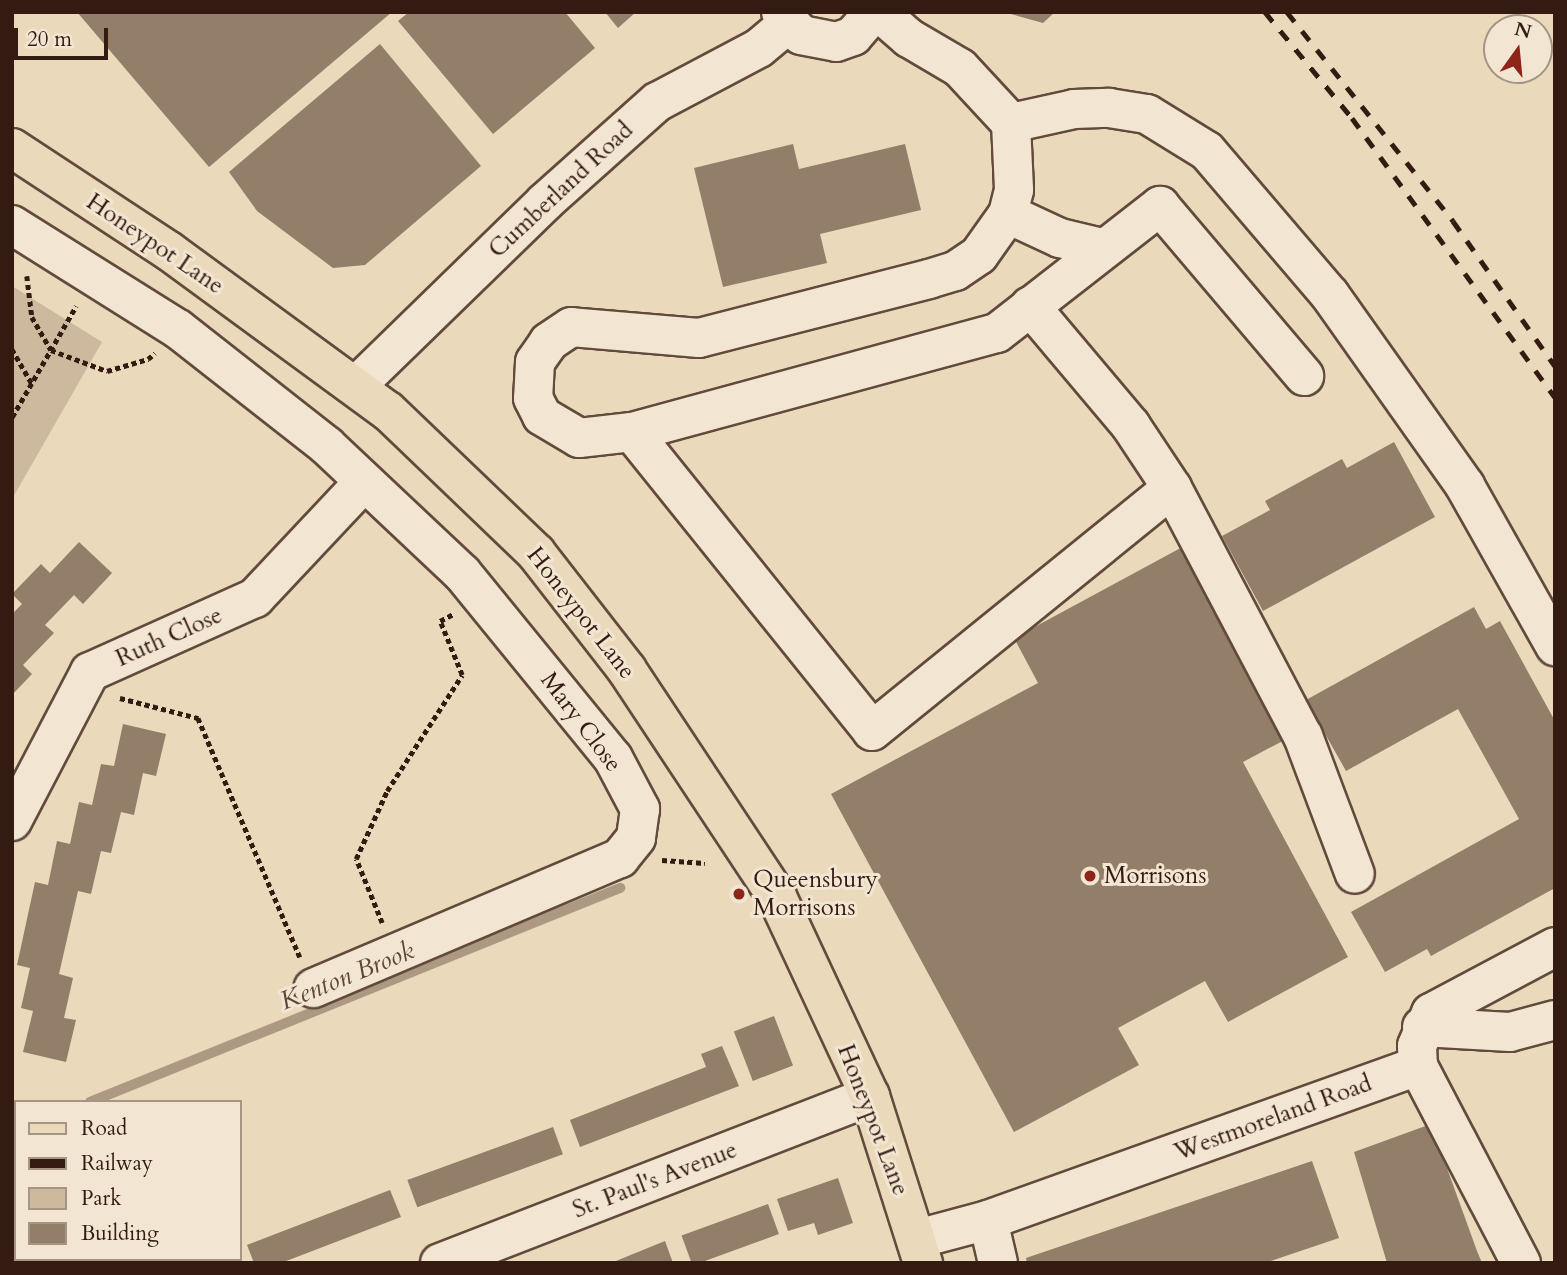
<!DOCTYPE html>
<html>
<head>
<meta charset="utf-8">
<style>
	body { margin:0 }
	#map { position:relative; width:1567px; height:1275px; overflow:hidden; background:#ebd9bb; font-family:Cardo,serif }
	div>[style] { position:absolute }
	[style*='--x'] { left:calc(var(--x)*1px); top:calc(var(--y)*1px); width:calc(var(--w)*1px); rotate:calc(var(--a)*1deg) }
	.green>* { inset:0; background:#ccb99e }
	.stream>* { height:10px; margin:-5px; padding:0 5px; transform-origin:5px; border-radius:5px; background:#ad9881 }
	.building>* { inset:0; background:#937e69; transform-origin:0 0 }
	.path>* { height:4.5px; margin-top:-2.25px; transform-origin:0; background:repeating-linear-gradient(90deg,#341b11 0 5px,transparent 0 8.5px) }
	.roads { filter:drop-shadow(2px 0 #624a3c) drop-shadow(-2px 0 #624a3c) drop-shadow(0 2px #624a3c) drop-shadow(0 -2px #624a3c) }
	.minor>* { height:38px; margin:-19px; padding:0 19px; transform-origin:19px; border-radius:19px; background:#f2e6d3 }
	.major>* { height:38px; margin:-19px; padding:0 19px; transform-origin:19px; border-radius:19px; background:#ebd9bb }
	.rail>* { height:5px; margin-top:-2.5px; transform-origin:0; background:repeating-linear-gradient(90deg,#341b11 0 12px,transparent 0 24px) }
	.dots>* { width:19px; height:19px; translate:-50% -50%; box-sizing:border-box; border:4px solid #f2e6d3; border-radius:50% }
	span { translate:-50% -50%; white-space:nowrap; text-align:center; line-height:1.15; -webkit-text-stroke:6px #f2e6d3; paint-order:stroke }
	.street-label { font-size:24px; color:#341b11 }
	.poi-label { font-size:24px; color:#341b11 }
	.left { translate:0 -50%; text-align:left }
	.water-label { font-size:26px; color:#5e4738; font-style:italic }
	.frame { position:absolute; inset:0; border:14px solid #341b11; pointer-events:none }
	.legend { position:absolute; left:14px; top:1100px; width:228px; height:161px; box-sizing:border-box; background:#f2e6d3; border:2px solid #a69585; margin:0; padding:9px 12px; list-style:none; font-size:21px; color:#341b11 }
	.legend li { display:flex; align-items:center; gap:14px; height:35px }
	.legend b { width:35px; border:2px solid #a69585 }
	.north { position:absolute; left:1483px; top:14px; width:70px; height:70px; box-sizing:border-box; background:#f2e6d3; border:2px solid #a69585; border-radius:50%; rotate:15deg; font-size:19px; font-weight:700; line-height:28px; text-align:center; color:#341b11 }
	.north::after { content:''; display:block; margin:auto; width:24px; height:32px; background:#8f2418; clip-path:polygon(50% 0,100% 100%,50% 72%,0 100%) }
	.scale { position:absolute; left:14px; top:28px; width:94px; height:32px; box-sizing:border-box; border:4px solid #341b11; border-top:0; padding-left:9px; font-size:21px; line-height:24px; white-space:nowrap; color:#341b11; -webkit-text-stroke:5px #f2e6d3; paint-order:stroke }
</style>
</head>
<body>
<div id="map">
	<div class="green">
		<i style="clip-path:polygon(12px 286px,102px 342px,12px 499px)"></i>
	</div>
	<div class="stream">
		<i style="--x:90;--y:1102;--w:572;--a:-21.99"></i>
		<i style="--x:12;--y:1144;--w:4;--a:-27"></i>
	</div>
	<div class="building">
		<i style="clip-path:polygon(77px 12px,392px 12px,209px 167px)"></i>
		<i style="clip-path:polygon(409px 12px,565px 12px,595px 48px,493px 134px,398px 21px)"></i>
		<i style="clip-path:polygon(605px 12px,636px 12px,618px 28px)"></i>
		<i style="clip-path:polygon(1004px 12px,1055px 12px,1043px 23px)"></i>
		<i style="clip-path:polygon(380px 44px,481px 166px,365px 265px,333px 268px,257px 211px,229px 172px)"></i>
		<i style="clip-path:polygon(793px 144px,799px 169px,905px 144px,921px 210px,820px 234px,827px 263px,723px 287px,694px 168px)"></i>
		<i style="clip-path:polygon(1394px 442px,1435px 517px,1263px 611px,1222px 536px,1270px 510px,1265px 501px,1342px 459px,1347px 468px)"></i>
		<i style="clip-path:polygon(79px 542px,112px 573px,83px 604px,74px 595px,45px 625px,54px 633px,23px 665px,32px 674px,12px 695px,12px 614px,22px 604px,12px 594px,41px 564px,50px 573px)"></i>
		<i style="clip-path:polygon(1188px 544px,1292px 736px,1243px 762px,1348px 957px,1228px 1022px,1205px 981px,1118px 1028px,1139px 1065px,1014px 1132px,831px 794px,1038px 683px,1014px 638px)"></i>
		<i style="clip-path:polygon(1474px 607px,1486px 629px,1500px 621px,1555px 721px,1555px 888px,1431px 956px,1427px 949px,1385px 972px,1351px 912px,1519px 819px,1458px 709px,1346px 771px,1306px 700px)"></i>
		<i style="clip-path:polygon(123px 724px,166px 734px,156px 776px,143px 773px,134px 815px,121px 812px,111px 853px,101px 851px,91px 894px,78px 891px,59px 974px,73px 978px,64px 1018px,76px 1020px,66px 1062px,23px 1052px,33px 1011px,21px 1008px,30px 968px,17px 965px,35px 882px,48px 885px,57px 841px,70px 844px,79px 802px,92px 805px,101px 764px,114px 766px)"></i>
		<i style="left:774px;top:1016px;width:53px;height:43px;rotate:69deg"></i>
		<i style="clip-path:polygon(722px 1046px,739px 1086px,580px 1147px,570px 1120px,706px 1067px,701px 1054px)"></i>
		<i style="clip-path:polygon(1431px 1124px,1477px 1251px,1482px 1263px,1387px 1263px,1354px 1152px)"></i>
		<i style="left:553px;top:1127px;width:29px;height:155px;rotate:70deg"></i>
		<i style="clip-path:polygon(1312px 1161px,1339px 1238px,1265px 1263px,1027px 1263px,1026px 1258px)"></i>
		<i style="clip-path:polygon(838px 1178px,853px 1223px,818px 1235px,814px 1223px,788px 1231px,777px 1199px)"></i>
		<i style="clip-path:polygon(390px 1190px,401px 1217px,281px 1263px,254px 1263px,247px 1245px)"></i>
		<i style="left:768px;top:1204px;width:32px;height:92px;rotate:70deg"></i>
		<i style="clip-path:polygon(665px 1241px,673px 1263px,611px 1263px)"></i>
	</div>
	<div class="path">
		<i style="--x:27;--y:276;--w:41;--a:83"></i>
		<i style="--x:32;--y:317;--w:38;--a:60"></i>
		<i style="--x:51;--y:350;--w:60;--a:20.6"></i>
		<i style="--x:107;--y:371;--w:43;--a:-16.3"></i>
		<i style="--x:148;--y:359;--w:9;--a:-41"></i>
		<i style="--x:12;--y:349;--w:39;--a:60"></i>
		<i style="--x:12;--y:417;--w:128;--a:-60"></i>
		<i style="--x:120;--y:698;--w:81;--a:14.4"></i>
		<i style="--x:198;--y:718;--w:260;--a:66.9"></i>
		<i style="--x:662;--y:860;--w:43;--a:4"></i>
		<i style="--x:382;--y:923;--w:69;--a:-112.1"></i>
		<i style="--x:356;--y:859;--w:75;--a:-65.5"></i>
		<i style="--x:387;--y:791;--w:138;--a:-57.1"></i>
		<i style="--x:462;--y:675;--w:58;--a:-112.2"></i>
		<i style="--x:440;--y:621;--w:15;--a:-28"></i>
	</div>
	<div class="roads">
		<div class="minor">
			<i style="--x:781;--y:12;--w:30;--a:49"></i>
			<i style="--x:801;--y:35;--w:36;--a:11"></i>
			<i style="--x:836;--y:42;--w:18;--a:-19"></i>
			<i style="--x:853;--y:36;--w:32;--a:-49"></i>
			<i style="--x:879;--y:12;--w:40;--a:41"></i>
			<i style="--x:909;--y:38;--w:59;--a:30.5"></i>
			<i style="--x:960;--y:68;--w:75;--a:47.2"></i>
			<i style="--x:1011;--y:123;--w:67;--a:87.4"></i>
			<i style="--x:1014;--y:190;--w:25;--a:104"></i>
			<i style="--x:1008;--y:214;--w:50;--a:125.3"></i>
			<i style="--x:979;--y:255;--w:29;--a:146"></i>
			<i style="--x:955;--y:271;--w:27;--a:163"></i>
			<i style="--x:929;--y:279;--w:237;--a:165.6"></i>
			<i style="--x:699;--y:338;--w:128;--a:-175.1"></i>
			<i style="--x:571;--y:327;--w:27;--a:146"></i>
			<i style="--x:549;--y:342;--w:24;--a:125"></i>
			<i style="--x:535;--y:362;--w:36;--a:93"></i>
			<i style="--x:533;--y:398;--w:20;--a:63"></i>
			<i style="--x:542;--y:416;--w:43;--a:30.7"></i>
			<i style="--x:579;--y:438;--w:53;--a:-6.5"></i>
			<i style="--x:632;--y:432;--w:378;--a:-15.2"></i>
			<i style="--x:997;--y:333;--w:207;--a:-37.9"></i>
			<i style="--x:1160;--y:206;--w:223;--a:49.7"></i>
			<i style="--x:1011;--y:123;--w:65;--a:-12.5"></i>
			<i style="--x:1074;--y:109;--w:35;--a:-2"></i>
			<i style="--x:1109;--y:108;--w:38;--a:9"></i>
			<i style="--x:1147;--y:114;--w:70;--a:31.7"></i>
			<i style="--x:1207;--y:151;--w:189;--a:49.5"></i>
			<i style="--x:1330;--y:295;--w:234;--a:54.7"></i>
			<i style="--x:1465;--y:486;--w:184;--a:60.6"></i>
			<i style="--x:1008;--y:214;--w:57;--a:24.8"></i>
			<i style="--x:1060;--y:238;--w:43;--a:13.4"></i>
			<i style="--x:12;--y:225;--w:196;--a:32.1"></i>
			<i style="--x:178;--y:329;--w:189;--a:38.1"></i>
			<i style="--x:327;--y:446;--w:185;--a:43.3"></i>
			<i style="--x:462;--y:573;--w:239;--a:50.8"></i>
			<i style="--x:613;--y:758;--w:58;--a:62.1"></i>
			<i style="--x:640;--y:809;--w:29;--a:98"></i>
			<i style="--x:636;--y:838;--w:26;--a:129"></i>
			<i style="--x:620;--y:858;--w:333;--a:157"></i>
			<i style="--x:1030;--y:306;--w:157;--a:49.9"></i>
			<i style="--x:1131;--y:426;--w:74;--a:56.5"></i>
			<i style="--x:1172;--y:488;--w:280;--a:62.2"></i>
			<i style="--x:1303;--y:736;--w:147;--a:69.4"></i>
			<i style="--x:356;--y:386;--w:264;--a:-44.2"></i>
			<i style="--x:545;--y:202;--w:150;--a:-41.8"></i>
			<i style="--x:657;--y:102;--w:115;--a:-27.9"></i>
			<i style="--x:759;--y:48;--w:38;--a:-40"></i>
			<i style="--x:632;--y:432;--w:383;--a:51.2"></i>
			<i style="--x:872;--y:731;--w:386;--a:-39"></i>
			<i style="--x:12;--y:821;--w:168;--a:-62.4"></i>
			<i style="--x:90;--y:672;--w:181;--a:-24.2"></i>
			<i style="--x:255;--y:598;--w:159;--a:-46.8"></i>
			<i style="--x:1422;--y:1027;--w:88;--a:3.3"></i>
			<i style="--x:1510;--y:1032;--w:47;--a:-14.9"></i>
			<i style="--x:988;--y:1220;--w:44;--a:76.9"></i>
			<i style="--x:917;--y:1239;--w:73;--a:-15"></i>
			<i style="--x:988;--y:1220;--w:457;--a:-19.7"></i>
			<i style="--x:440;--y:1263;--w:461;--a:-21.2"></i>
			<i style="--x:1521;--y:1263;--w:222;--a:-117.6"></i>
			<i style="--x:1418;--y:1066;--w:20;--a:-93"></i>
			<i style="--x:1417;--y:1046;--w:36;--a:-67"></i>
			<i style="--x:1431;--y:1013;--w:140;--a:-28"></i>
		</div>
		<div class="major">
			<i style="--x:12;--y:148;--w:188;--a:33.3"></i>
			<i style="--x:169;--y:251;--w:271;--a:36.2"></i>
			<i style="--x:388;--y:411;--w:205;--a:43.8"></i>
			<i style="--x:536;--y:553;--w:148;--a:52.1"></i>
			<i style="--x:627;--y:670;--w:272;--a:56.5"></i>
			<i style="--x:777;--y:897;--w:220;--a:65"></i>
			<i style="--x:870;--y:1096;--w:175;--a:72.4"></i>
		</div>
	</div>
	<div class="rail">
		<i style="--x:1265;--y:12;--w:137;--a:50.6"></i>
		<i style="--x:1352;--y:118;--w:345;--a:54"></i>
		<i style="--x:1287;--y:12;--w:267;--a:51.5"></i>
		<i style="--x:1453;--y:221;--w:177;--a:54.9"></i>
	</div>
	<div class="dots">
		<i style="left:1090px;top:876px;background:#8f2418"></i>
		<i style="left:739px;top:894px;background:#8f2418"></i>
	</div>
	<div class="street-label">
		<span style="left:561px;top:190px;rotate:-43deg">Cumberland Road</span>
		<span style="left:155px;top:244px;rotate:34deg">Honeypot Lane</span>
		<span style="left:581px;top:613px;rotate:52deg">Honeypot Lane</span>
		<span style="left:169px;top:637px;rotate:-24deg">Ruth Close</span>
		<span style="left:581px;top:722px;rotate:53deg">Mary Close</span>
		<span style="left:1273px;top:1118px;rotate:-20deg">Westmoreland Road</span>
		<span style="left:873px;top:1120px;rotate:69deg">Honeypot Lane</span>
		<span style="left:655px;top:1180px;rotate:-21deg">St. Paul's Avenue</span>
	</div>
	<div class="poi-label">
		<span class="left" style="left:1104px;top:876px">Morrisons</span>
		<span class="left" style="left:753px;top:894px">Queensbury<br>Morrisons</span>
	</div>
	<div class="water-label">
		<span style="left:347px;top:976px;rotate:-22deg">Kenton Brook</span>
	</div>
	<div class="frame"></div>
	<ul class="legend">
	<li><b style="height:9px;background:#ebd9bb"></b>Road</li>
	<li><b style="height:9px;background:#341b11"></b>Railway</li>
	<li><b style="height:19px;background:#ccb99e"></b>Park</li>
	<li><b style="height:19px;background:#937e69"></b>Building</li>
	</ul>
	<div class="north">N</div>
	<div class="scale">20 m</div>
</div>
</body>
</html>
